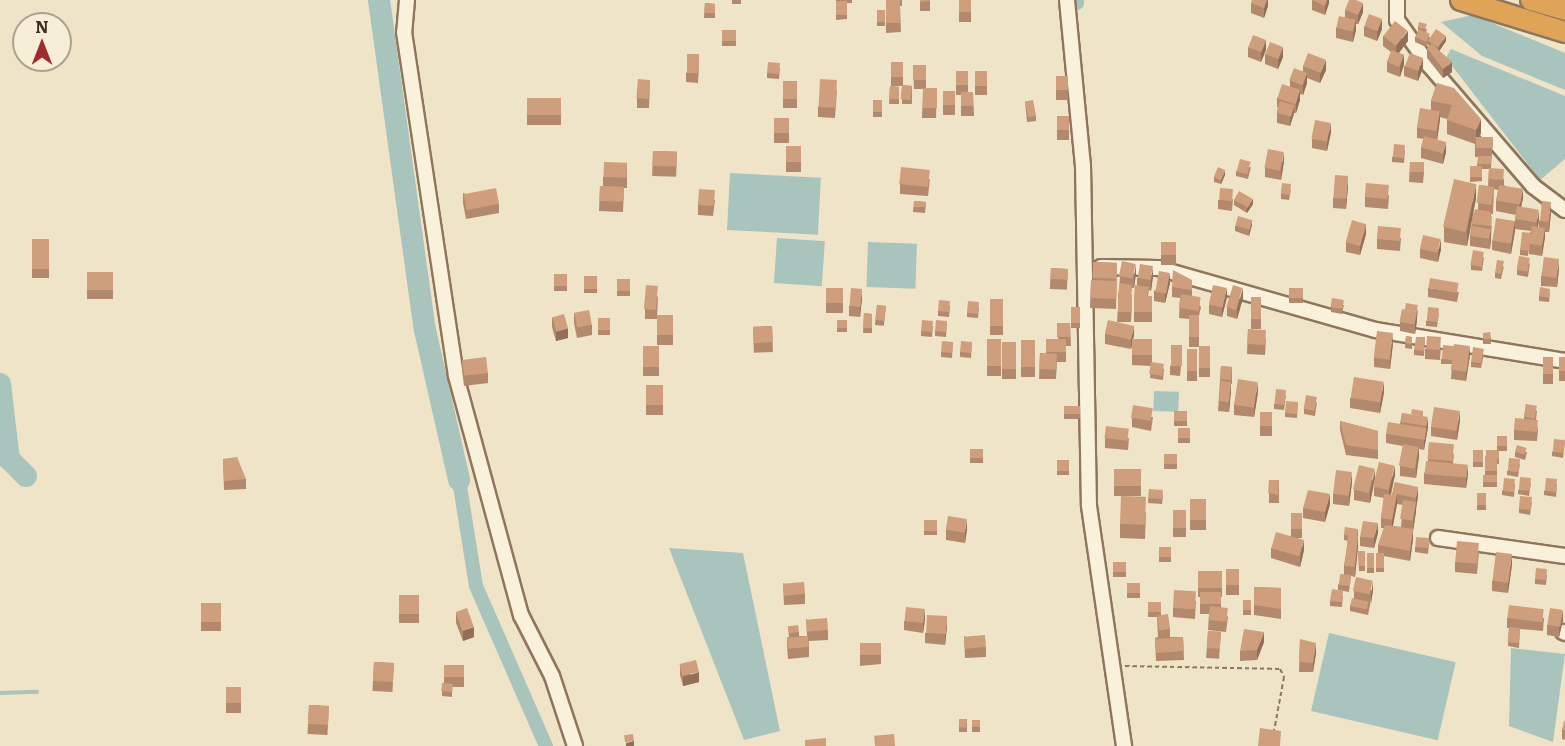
<!DOCTYPE html>
<html>
<head>
<meta charset="utf-8">
<style>
	body { margin:0 }
	#map { position:relative; width:1565px; height:746px; overflow:hidden; background:#f0e4c8; font-family:Literata,serif }
	div>[style] { position:absolute }
	[style*='--x'] { left:calc(var(--x)*1px); top:calc(var(--y)*1px); width:calc(var(--w)*1px); rotate:calc(var(--a)*1deg) }
	.water>* { inset:0; background:#a9c4bc; transform-origin:0 0 }
	.stream>* { height:4px; margin:-2px; padding:0 2px; transform-origin:2px; border-radius:2px; background:#a9c4bc }
	.canal>* { height:14px; margin:-7px; padding:0 7px; transform-origin:7px; border-radius:7px; background:#a9c4bc }
	.river>* { height:22px; margin:-11px; padding:0 11px; transform-origin:11px; border-radius:11px; background:#a9c4bc }
	.path>* { height:2px; margin-top:-1px; transform-origin:0; background:repeating-linear-gradient(90deg,#8d765c 0 4.5px,transparent 0 7.5px) }
	.roads { filter:drop-shadow(2px 0 #8d765c) drop-shadow(-2px 0 #8d765c) drop-shadow(0 2px #8d765c) drop-shadow(0 -2px #8d765c) }
	.minor>* { height:14px; margin:-7px; padding:0 7px; transform-origin:7px; border-radius:7px; background:#faf1dc }
	.highway>* { height:20px; margin:-10px; padding:0 10px; transform-origin:10px; border-radius:10px; background:#e0a458 }
	.wall>* { inset:0; background:#b2896c; transform-origin:0 0 }
	.shaded-wall>* { inset:0; background:#916f58 }
	.building>* { inset:0; background:#cf9f7d; transform-origin:0 0 }
	span { translate:-50% -50%; white-space:nowrap; text-align:center; line-height:1.15; -webkit-text-stroke:4.5px #f7eed8; paint-order:stroke }
	.north { position:absolute; left:12px; top:12px; width:60px; height:60px; box-sizing:border-box; background:#f7eed8; border:2px solid #ada18e; border-radius:50%; rotate:0deg; font-size:16px; font-weight:700; line-height:24px; text-align:center; color:#3d2e20 }
	.north::after { content:''; display:block; margin:auto; width:21px; height:27px; background:#9e2a2b; clip-path:polygon(50% 0,100% 100%,50% 72%,0 100%) }
</style>
</head>
<body>
<div id="map">
	<div class="water">
		<i style="clip-path:polygon(1473px 15px,1565px 53px,1565px 90px,1482px 56px,1441px 22px)"></i>
		<i style="clip-path:polygon(1451px 49px,1565px 96px,1565px 159px,1540px 180px,1446px 58px)"></i>
		<i style="left:730px;top:173px;width:91px;height:57px;rotate:3deg"></i>
		<i style="left:777px;top:238px;width:48px;height:45px;rotate:4deg"></i>
		<i style="left:868px;top:242px;width:49px;height:45px;rotate:2deg"></i>
		<i style="left:1154px;top:391px;width:25px;height:20px;rotate:2deg"></i>
		<i style="clip-path:polygon(669px 548px,743px 553px,780px 731px,744px 740px)"></i>
		<i style="left:1329px;top:633px;width:130px;height:80px;rotate:13deg"></i>
		<i style="clip-path:polygon(1511px 648px,1565px 654px,1553px 742px,1509px 726px)"></i>
	</div>
	<div class="stream">
		<i style="--x:370;--y:0;--w:9;--a:6"></i>
		<i style="--x:0;--y:693;--w:37;--a:-2"></i>
	</div>
	<div class="canal">
		<i style="--x:1077;--y:0;--w:3;--a:90"></i>
		<i style="--x:459;--y:480;--w:107;--a:80.9"></i>
		<i style="--x:476;--y:586;--w:175;--a:66.4"></i>
	</div>
	<div class="river">
		<i style="--x:379;--y:0;--w:333;--a:82.1"></i>
		<i style="--x:425;--y:330;--w:154;--a:77.2"></i>
		<i style="--x:0;--y:384;--w:76;--a:83.2"></i>
		<i style="--x:9;--y:459;--w:24;--a:45"></i>
	</div>
	<div class="path">
		<i style="--x:1125;--y:666;--w:155;--a:1.1"></i>
		<i style="--x:1280;--y:669;--w:9;--a:63"></i>
		<i style="--x:1284;--y:677;--w:55;--a:100.5"></i>
	</div>
	<div class="roads">
		<div class="minor">
			<i style="--x:407;--y:0;--w:32;--a:95"></i>
			<i style="--x:404;--y:32;--w:348;--a:81.4"></i>
			<i style="--x:456;--y:376;--w:248;--a:74.8"></i>
			<i style="--x:521;--y:615;--w:68;--a:63.1"></i>
			<i style="--x:552;--y:676;--w:74;--a:71.8"></i>
			<i style="--x:1067;--y:0;--w:166;--a:84.5"></i>
			<i style="--x:1083;--y:165;--w:341;--a:89"></i>
			<i style="--x:1089;--y:506;--w:243;--a:81.7"></i>
			<i style="--x:1397;--y:0;--w:20;--a:90"></i>
			<i style="--x:1397;--y:20;--w:55;--a:54.6"></i>
			<i style="--x:1429;--y:65;--w:160;--a:49.3"></i>
			<i style="--x:1533;--y:186;--w:40;--a:37"></i>
			<i style="--x:1101;--y:267;--w:57;--a:1"></i>
			<i style="--x:1158;--y:268;--w:227;--a:15.9"></i>
			<i style="--x:1376;--y:330;--w:192;--a:9.3"></i>
			<i style="--x:1438;--y:538;--w:128;--a:8.1"></i>
			<i style="--x:1563;--y:632;--w:2;--a:27"></i>
		</div>
		<div class="highway">
			<i style="--x:1461;--y:0;--w:109;--a:17.1"></i>
			<i style="--x:1531;--y:0;--w:35;--a:16"></i>
		</div>
	</div>
	<div class="wall">
		<i style="left:732px;top:0;width:9px;height:4px"></i>
		<i style="clip-path:polygon(836px 0,852px 0,852px 3px,847px 3px,847px 19px,836px 20px)"></i>
		<i style="clip-path:polygon(886px 0,902px 0,902px 6px,900px 6px,901px 32px,886px 33px)"></i>
		<i style="left:920px;top:0;width:10px;height:11px"></i>
		<i style="left:959px;top:0;width:12px;height:22px"></i>
		<i style="clip-path:polygon(1268px 0,1268px 6px,1264px 18px,1251px 13px,1251px 3px)"></i>
		<i style="clip-path:polygon(1312px 0,1329px 0,1329px 3px,1325px 15px,1312px 10px)"></i>
		<i style="clip-path:polygon(705px 3px,715px 4px,715px 18px,704px 18px)"></i>
		<i style="left:877px;top:10px;width:8px;height:16px"></i>
		<i style="clip-path:polygon(1345px 10px,1363px 12px,1358px 24px,1356px 24px,1356px 30px,1353px 42px,1336px 38px,1336px 28px,1345px 17px)"></i>
		<i style="clip-path:polygon(1364px 26px,1382px 29px,1377px 41px,1364px 36px)"></i>
		<i style="clip-path:polygon(1418px 27px,1427px 29px,1426px 32px,1430px 38px,1446px 41px,1439px 51px,1452px 72px,1443px 78px,1427px 58px,1427px 48px,1429px 47px,1428px 44px,1426px 47px,1415px 42px,1415px 37px,1418px 32px)"></i>
		<i style="left:722px;top:30px;width:14px;height:16px"></i>
		<i style="clip-path:polygon(1383px 36px,1408px 41px,1399px 53px,1404px 55px,1400px 77px,1387px 72px,1387px 62px,1391px 52px,1383px 46px)"></i>
		<i style="clip-path:polygon(1248px 47px,1266px 50px,1261px 62px,1248px 57px)"></i>
		<i style="clip-path:polygon(1265px 54px,1283px 57px,1278px 69px,1265px 64px)"></i>
		<i style="clip-path:polygon(891px 62px,903px 62px,903px 85px,912px 86px,912px 104px,902px 104px,902px 86px,891px 86px)"></i>
		<i style="clip-path:polygon(699px 64px,698px 83px,686px 82px,686px 73px)"></i>
		<i style="clip-path:polygon(913px 65px,926px 65px,926px 88px,937px 88px,936px 118px,922px 118px,923px 89px,914px 89px)"></i>
		<i style="clip-path:polygon(1303px 66px,1326px 70px,1320px 83px,1307px 78px,1307px 83px,1303px 95px,1300px 94px,1300px 100px,1296px 113px,1294px 113px,1290px 126px,1277px 123px,1277px 113px,1278px 108px,1277px 107px,1277px 98px,1290px 87px,1290px 80px,1303px 71px)"></i>
		<i style="clip-path:polygon(1404px 66px,1423px 68px,1418px 81px,1404px 76px)"></i>
		<i style="clip-path:polygon(780px 68px,779px 79px,767px 78px,767px 73px)"></i>
		<i style="clip-path:polygon(956px 71px,968px 71px,968px 92px,973px 92px,974px 116px,961px 116px,961px 95px,956px 95px)"></i>
		<i style="left:987px;top:71px;width:24px;height:12px;rotate:90deg"></i>
		<i style="left:1056px;top:76px;width:12px;height:24px"></i>
		<i style="clip-path:polygon(650px 80px,649px 108px,637px 108px,637px 98px)"></i>
		<i style="left:783px;top:81px;width:14px;height:27px"></i>
		<i style="clip-path:polygon(1437px 83px,1481px 133px,1479px 137px,1493px 137px,1491px 168px,1504px 179px,1504px 185px,1523px 198px,1521px 207px,1539px 220px,1538px 227px,1539px 227px,1539px 221px,1551px 212px,1549px 232px,1545px 232px,1542px 256px,1529px 254px,1529px 247px,1528px 256px,1520px 255px,1520px 250px,1531px 231px,1515px 229px,1511px 254px,1492px 250px,1492px 241px,1515px 221px,1516px 215px,1496px 211px,1496px 201px,1498px 190px,1494px 189px,1493px 214px,1491px 214px,1491px 238px,1490px 249px,1470px 246px,1470px 236px,1473px 214px,1478px 210px,1479px 185px,1488px 186px,1489px 169px,1482px 169px,1482px 181px,1470px 182px,1470px 167px,1477px 167px,1478px 157px,1475px 157px,1475px 144px,1447px 134px,1447px 119px,1440px 117px,1437px 140px,1446px 152px,1443px 164px,1421px 158px,1421px 148px,1424px 139px,1417px 138px,1417px 128px,1431px 109px,1431px 101px)"></i>
		<i style="clip-path:polygon(890px 86px,899px 87px,899px 104px,889px 104px)"></i>
		<i style="clip-path:polygon(837px 90px,835px 118px,818px 117px,818px 107px)"></i>
		<i style="left:943px;top:91px;width:12px;height:24px"></i>
		<i style="left:561px;top:98px;width:27px;height:34px;rotate:90deg"></i>
		<i style="left:873px;top:100px;width:9px;height:17px"></i>
		<i style="clip-path:polygon(1025px 101px,1036px 116px,1036px 121px,1027px 122px)"></i>
		<i style="left:1057px;top:116px;width:12px;height:24px"></i>
		<i style="left:774px;top:118px;width:15px;height:25px"></i>
		<i style="clip-path:polygon(1331px 132px,1327px 151px,1312px 148px,1312px 139px)"></i>
		<i style="left:786px;top:146px;width:15px;height:26px"></i>
		<i style="clip-path:polygon(1405px 150px,1404px 163px,1392px 162px,1392px 157px)"></i>
		<i style="left:653px;top:151px;width:24px;height:25px;rotate:2deg"></i>
		<i style="clip-path:polygon(1284px 161px,1281px 180px,1265px 177px,1265px 168px)"></i>
		<i style="clip-path:polygon(1410px 162px,1424px 172px,1423px 183px,1409px 182px)"></i>
		<i style="clip-path:polygon(627px 163px,627px 188px,624px 188px,623px 212px,599px 211px,600px 186px,603px 186px,603px 177px)"></i>
		<i style="clip-path:polygon(1251px 167px,1248px 179px,1236px 176px,1236px 171px)"></i>
		<i style="clip-path:polygon(1225px 175px,1221px 184px,1214px 182px,1214px 177px)"></i>
		<i style="clip-path:polygon(930px 179px,928px 196px,900px 194px,900px 184px)"></i>
		<i style="clip-path:polygon(1348px 186px,1346px 209px,1333px 208px,1333px 198px)"></i>
		<i style="clip-path:polygon(1291px 189px,1289px 200px,1281px 199px,1281px 194px)"></i>
		<i style="clip-path:polygon(463px 193px,499px 204px,499px 213px,466px 219px,463px 203px)"></i>
		<i style="clip-path:polygon(1389px 195px,1388px 209px,1365px 207px,1365px 197px)"></i>
		<i style="clip-path:polygon(1476px 198px,1467px 246px,1444px 242px,1444px 227px)"></i>
		<i style="clip-path:polygon(1233px 199px,1232px 211px,1218px 209px,1218px 200px)"></i>
		<i style="clip-path:polygon(715px 200px,713px 216px,698px 215px,698px 205px)"></i>
		<i style="clip-path:polygon(1234px 200px,1253px 204px,1247px 213px,1234px 205px)"></i>
		<i style="left:914px;top:201px;width:12px;height:11px;rotate:5deg"></i>
		<i style="clip-path:polygon(1252px 225px,1249px 236px,1235px 231px,1235px 226px)"></i>
		<i style="clip-path:polygon(1366px 234px,1360px 255px,1346px 252px,1346px 242px)"></i>
		<i style="clip-path:polygon(1401px 238px,1400px 251px,1377px 249px,1377px 239px)"></i>
		<i style="left:32px;top:239px;width:17px;height:39px"></i>
		<i style="left:1161px;top:242px;width:15px;height:23px"></i>
		<i style="clip-path:polygon(1420px 249px,1441px 249px,1438px 262px,1420px 258px)"></i>
		<i style="clip-path:polygon(1484px 257px,1482px 271px,1471px 270px,1471px 265px)"></i>
		<i style="clip-path:polygon(1093px 262px,1117px 263px,1116px 309px,1090px 308px,1091px 280px,1093px 280px)"></i>
		<i style="clip-path:polygon(1530px 263px,1528px 277px,1517px 275px,1517px 270px)"></i>
		<i style="clip-path:polygon(1504px 266px,1501px 279px,1495px 278px,1495px 273px)"></i>
		<i style="left:1051px;top:268px;width:17px;height:21px;rotate:3deg"></i>
		<i style="clip-path:polygon(1559px 268px,1557px 287px,1541px 286px,1541px 276px)"></i>
		<i style="left:87px;top:272px;width:26px;height:27px"></i>
		<i style="clip-path:polygon(1136px 273px,1134px 288px,1132px 288px,1131px 294px,1132px 304px,1131px 322px,1117px 322px,1120px 276px)"></i>
		<i style="left:554px;top:274px;width:13px;height:17px"></i>
		<i style="left:584px;top:276px;width:13px;height:17px"></i>
		<i style="clip-path:polygon(1153px 276px,1151px 291px,1149px 290px,1148px 296px,1152px 296px,1152px 322px,1134px 322px,1134px 301px,1137px 286px,1137px 278px)"></i>
		<i style="left:617px;top:279px;width:13px;height:17px"></i>
		<i style="clip-path:polygon(1192px 280px,1192px 296px,1201px 307px,1199px 316px,1199px 346px,1210px 346px,1210px 377px,1199px 377px,1199px 347px,1189px 347px,1189px 319px,1179px 318px,1180px 298px,1172px 297px,1172px 287px)"></i>
		<i style="clip-path:polygon(1170px 283px,1165px 303px,1154px 301px,1154px 291px)"></i>
		<i style="left:843px;top:288px;width:25px;height:17px;rotate:90deg"></i>
		<i style="left:1289px;top:288px;width:14px;height:15px"></i>
		<i style="clip-path:polygon(1428px 288px,1459px 292px,1457px 302px,1428px 297px)"></i>
		<i style="clip-path:polygon(1550px 293px,1549px 302px,1539px 301px,1539px 296px)"></i>
		<i style="clip-path:polygon(658px 296px,657px 319px,645px 319px,645px 309px)"></i>
		<i style="clip-path:polygon(1227px 297px,1222px 317px,1209px 314px,1209px 305px)"></i>
		<i style="left:1251px;top:297px;width:10px;height:32px"></i>
		<i style="clip-path:polygon(862px 298px,860px 317px,849px 316px,849px 306px)"></i>
		<i style="clip-path:polygon(1243px 298px,1237px 319px,1227px 316px,1227px 307px)"></i>
		<i style="left:990px;top:299px;width:13px;height:36px"></i>
		<i style="left:877px;top:305px;width:9px;height:20px;rotate:6deg"></i>
		<i style="clip-path:polygon(1344px 305px,1342px 314px,1331px 312px,1331px 307px)"></i>
		<i style="clip-path:polygon(950px 306px,949px 317px,938px 316px,938px 311px)"></i>
		<i style="clip-path:polygon(979px 307px,978px 318px,967px 317px,967px 313px)"></i>
		<i style="left:1071px;top:307px;width:9px;height:21px"></i>
		<i style="clip-path:polygon(1418px 310px,1415px 334px,1400px 331px,1400px 322px)"></i>
		<i style="clip-path:polygon(574px 313px,592px 325px,592px 335px,577px 338px,574px 323px)"></i>
		<i style="clip-path:polygon(864px 313px,872px 314px,872px 333px,863px 333px)"></i>
		<i style="clip-path:polygon(1439px 313px,1437px 327px,1426px 326px,1426px 321px)"></i>
		<i style="left:657px;top:315px;width:16px;height:30px"></i>
		<i style="clip-path:polygon(552px 317px,568px 338px,556px 341px,552px 327px)"></i>
		<i style="left:598px;top:318px;width:12px;height:17px"></i>
		<i style="left:837px;top:320px;width:10px;height:12px"></i>
		<i style="clip-path:polygon(947px 321px,946px 337px,935px 336px,935px 331px)"></i>
		<i style="clip-path:polygon(1057px 323px,1070px 323px,1071px 346px,1066px 346px,1066px 362px,1057px 362px,1056px 379px,1039px 379px,1040px 353px,1046px 354px,1046px 339px,1058px 339px)"></i>
		<i style="left:772px;top:326px;width:26px;height:19px;rotate:88deg"></i>
		<i style="clip-path:polygon(933px 326px,932px 337px,921px 336px,921px 331px)"></i>
		<i style="clip-path:polygon(1248px 329px,1266px 339px,1265px 355px,1247px 354px)"></i>
		<i style="clip-path:polygon(1490px 332px,1491px 344px,1483px 344px,1483px 338px)"></i>
		<i style="clip-path:polygon(1105px 334px,1134px 335px,1133px 339px,1152px 339px,1152px 362px,1164px 369px,1163px 380px,1150px 378px,1151px 366px,1132px 365px,1132px 345px,1131px 349px,1105px 344px)"></i>
		<i style="clip-path:polygon(1406px 336px,1412px 337px,1412px 349px,1405px 348px)"></i>
		<i style="clip-path:polygon(1425px 337px,1424px 356px,1414px 355px,1414px 350px)"></i>
		<i style="left:987px;top:339px;width:14px;height:37px"></i>
		<i style="left:1021px;top:340px;width:14px;height:37px"></i>
		<i style="clip-path:polygon(953px 342px,952px 358px,941px 357px,941px 352px)"></i>
		<i style="clip-path:polygon(972px 342px,971px 358px,960px 357px,960px 352px)"></i>
		<i style="left:1002px;top:342px;width:14px;height:37px"></i>
		<i style="clip-path:polygon(1393px 343px,1390px 369px,1374px 367px,1374px 358px)"></i>
		<i style="left:643px;top:346px;width:16px;height:30px"></i>
		<i style="clip-path:polygon(1441px 347px,1440px 360px,1425px 359px,1425px 349px)"></i>
		<i style="left:1187px;top:349px;width:10px;height:32px"></i>
		<i style="clip-path:polygon(1484px 354px,1481px 368px,1471px 367px,1471px 362px)"></i>
		<i style="clip-path:polygon(1182px 355px,1180px 376px,1170px 375px,1170px 366px)"></i>
		<i style="clip-path:polygon(1470px 355px,1466px 381px,1451px 379px,1452px 364px,1441px 364px,1441px 359px)"></i>
		<i style="left:1543px;top:357px;width:10px;height:27px"></i>
		<i style="clip-path:polygon(1565px 357px,1565px 381px,1559px 381px,1559px 371px)"></i>
		<i style="clip-path:polygon(462px 360px,488px 373px,488px 383px,464px 386px,462px 370px)"></i>
		<i style="clip-path:polygon(1221px 366px,1232px 367px,1232px 384px,1231px 384px,1229px 412px,1218px 411px)"></i>
		<i style="left:663px;top:385px;width:30px;height:17px;rotate:90deg"></i>
		<i style="clip-path:polygon(1258px 392px,1254px 417px,1234px 415px,1234px 405px)"></i>
		<i style="clip-path:polygon(1384px 392px,1380px 413px,1350px 408px,1350px 398px)"></i>
		<i style="clip-path:polygon(1286px 395px,1284px 410px,1274px 409px,1274px 404px)"></i>
		<i style="clip-path:polygon(1298px 402px,1297px 418px,1285px 417px,1285px 413px)"></i>
		<i style="clip-path:polygon(1317px 402px,1315px 416px,1304px 414px,1304px 409px)"></i>
		<i style="clip-path:polygon(1526px 404px,1537px 411px,1536px 420px,1538px 430px,1537px 441px,1514px 440px,1514px 430px,1524px 419px)"></i>
		<i style="left:1064px;top:406px;width:16px;height:13px"></i>
		<i style="left:1174px;top:411px;width:13px;height:15px"></i>
		<i style="left:1260px;top:412px;width:12px;height:24px"></i>
		<i style="clip-path:polygon(1402px 413px,1423px 417px,1428px 427px,1424px 450px,1419px 449px,1419px 456px,1416px 478px,1400px 476px,1400px 466px,1403px 446px,1386px 443px,1386px 434px,1400px 424px)"></i>
		<i style="clip-path:polygon(1153px 417px,1151px 431px,1132px 427px,1132px 418px)"></i>
		<i style="clip-path:polygon(1460px 420px,1457px 440px,1431px 436px,1431px 427px)"></i>
		<i style="clip-path:polygon(1340px 421px,1378px 431px,1378px 459px,1346px 455px,1340px 430px)"></i>
		<i style="left:1178px;top:428px;width:12px;height:15px"></i>
		<i style="clip-path:polygon(1497px 436px,1507px 436px,1507px 451px,1499px 451px,1499px 464px,1497px 464px,1497px 487px,1483px 487px,1483px 475px,1485px 475px,1485px 456px,1497px 450px)"></i>
		<i style="clip-path:polygon(1105px 438px,1129px 438px,1128px 450px,1105px 448px)"></i>
		<i style="clip-path:polygon(1565px 440px,1563px 458px,1552px 456px,1552px 452px)"></i>
		<i style="clip-path:polygon(1429px 442px,1454px 454px,1453px 463px,1468px 474px,1466px 488px,1424px 484px,1424px 474px,1428px 461px)"></i>
		<i style="left:970px;top:449px;width:13px;height:14px"></i>
		<i style="left:1473px;top:450px;width:10px;height:17px"></i>
		<i style="clip-path:polygon(1515px 452px,1527px 452px,1525px 460px,1515px 457px)"></i>
		<i style="left:1164px;top:454px;width:13px;height:15px"></i>
		<i style="clip-path:polygon(223px 459px,246px 479px,246px 489px,224px 490px)"></i>
		<i style="left:1057px;top:460px;width:12px;height:15px"></i>
		<i style="clip-path:polygon(1520px 464px,1518px 477px,1507px 475px,1507px 471px)"></i>
		<i style="left:1114px;top:469px;width:27px;height:27px"></i>
		<i style="clip-path:polygon(evenodd,1395px 475px,1391px 495px,1392px 495px,1395px 482px,1418px 496px,1413px 531px,1413px 539px,1410px 561px,1384px 556px,1384px 572px,1376px 572px,1376px 554px,1378px 554px,1378px 545px,1384px 528px,1381px 528px,1381px 518px,1384px 498px,1374px 496px,1374px 487px,1395px 475px,1397px 504px,1403px 505px,1401px 527px,1393px 526px,1397px 504px)"></i>
		<i style="clip-path:polygon(1375px 478px,1370px 503px,1354px 500px,1354px 490px)"></i>
		<i style="left:1269px;top:480px;width:10px;height:23px"></i>
		<i style="clip-path:polygon(1352px 482px,1349px 506px,1333px 504px,1333px 494px)"></i>
		<i style="clip-path:polygon(1531px 483px,1529px 496px,1518px 494px,1518px 490px)"></i>
		<i style="clip-path:polygon(1515px 484px,1514px 497px,1502px 495px,1502px 491px)"></i>
		<i style="clip-path:polygon(1557px 484px,1556px 497px,1544px 495px,1544px 491px)"></i>
		<i style="clip-path:polygon(1149px 489px,1163px 495px,1162px 504px,1148px 503px)"></i>
		<i style="left:1477px;top:493px;width:9px;height:17px"></i>
		<i style="left:1190px;top:499px;width:16px;height:31px"></i>
		<i style="clip-path:polygon(1532px 502px,1530px 515px,1519px 513px,1519px 509px)"></i>
		<i style="clip-path:polygon(1330px 504px,1325px 522px,1303px 518px,1303px 508px)"></i>
		<i style="left:1173px;top:510px;width:13px;height:27px"></i>
		<i style="clip-path:polygon(1146px 512px,1145px 539px,1120px 538px,1120px 524px)"></i>
		<i style="clip-path:polygon(1291px 513px,1302px 513px,1302px 538px,1298px 538px,1304px 550px,1300px 567px,1271px 558px,1271px 548px,1291px 536px)"></i>
		<i style="left:924px;top:520px;width:13px;height:15px"></i>
		<i style="clip-path:polygon(967px 529px,965px 543px,946px 540px,946px 530px)"></i>
		<i style="clip-path:polygon(1358px 529px,1358px 546px,1355px 577px,1351px 576px,1349px 592px,1338px 590px,1338px 585px,1344px 574px,1344px 566px,1348px 541px,1344px 540px,1344px 535px)"></i>
		<i style="clip-path:polygon(1378px 533px,1374px 548px,1360px 546px,1360px 537px)"></i>
		<i style="clip-path:polygon(1429px 543px,1428px 554px,1415px 552px,1415px 547px)"></i>
		<i style="left:1159px;top:547px;width:12px;height:15px"></i>
		<i style="clip-path:polygon(1358px 551px,1365px 551px,1365px 571px,1359px 571px)"></i>
		<i style="clip-path:polygon(1479px 552px,1477px 574px,1455px 572px,1455px 562px)"></i>
		<i style="left:1367px;top:553px;width:7px;height:20px"></i>
		<i style="left:1113px;top:562px;width:13px;height:15px"></i>
		<i style="clip-path:polygon(1512px 564px,1508px 593px,1492px 591px,1492px 581px)"></i>
		<i style="left:1226px;top:569px;width:13px;height:26px"></i>
		<i style="clip-path:polygon(1198px 571px,1222px 571px,1222px 597px,1221px 597px,1221px 607px,1228px 617px,1226px 632px,1208px 630px,1209px 614px,1200px 614px,1200px 597px,1198px 597px)"></i>
		<i style="clip-path:polygon(1547px 574px,1546px 585px,1535px 584px,1535px 579px)"></i>
		<i style="clip-path:polygon(783px 583px,805px 594px,805px 604px,784px 605px)"></i>
		<i style="left:1127px;top:583px;width:13px;height:15px"></i>
		<i style="clip-path:polygon(1254px 587px,1281px 588px,1281px 619px,1254px 615px)"></i>
		<i style="clip-path:polygon(1373px 590px,1368px 615px,1350px 611px,1350px 606px,1354px 599px,1354px 591px)"></i>
		<i style="left:399px;top:595px;width:20px;height:28px"></i>
		<i style="clip-path:polygon(1343px 596px,1342px 607px,1330px 606px,1330px 601px)"></i>
		<i style="left:1243px;top:600px;width:8px;height:15px"></i>
		<i style="clip-path:polygon(1196px 601px,1195px 619px,1173px 617px,1173px 608px)"></i>
		<i style="clip-path:polygon(1148px 602px,1161px 602px,1161px 615px,1170px 629px,1170px 637px,1183px 637px,1184px 660px,1156px 661px,1155px 638px,1158px 637px,1157px 617px,1148px 617px)"></i>
		<i style="left:201px;top:603px;width:20px;height:28px"></i>
		<i style="clip-path:polygon(456px 613px,474px 637px,463px 641px,456px 623px)"></i>
		<i style="clip-path:polygon(1507px 618px,1544px 618px,1543px 631px,1520px 629px,1519px 648px,1508px 646px,1509px 628px,1507px 628px)"></i>
		<i style="clip-path:polygon(806px 619px,828px 630px,828px 640px,809px 641px,809px 657px,788px 659px,787px 646px,787px 637px,789px 637px,788px 626px,799px 632px,799px 636px,807px 636px)"></i>
		<i style="clip-path:polygon(925px 619px,923px 633px,904px 630px,904px 621px)"></i>
		<i style="clip-path:polygon(1563px 620px,1559px 637px,1547px 635px,1547px 625px)"></i>
		<i style="clip-path:polygon(947px 626px,945px 645px,925px 643px,925px 633px)"></i>
		<i style="left:1208px;top:631px;width:13px;height:27px;rotate:4deg"></i>
		<i style="clip-path:polygon(964px 636px,986px 647px,986px 657px,965px 658px)"></i>
		<i style="clip-path:polygon(1300px 639px,1316px 653px,1313px 672px,1299px 672px)"></i>
		<i style="clip-path:polygon(1264px 642px,1257px 660px,1240px 661px,1240px 651px)"></i>
		<i style="clip-path:polygon(860px 644px,881px 655px,881px 664px,860px 666px)"></i>
		<i style="left:374px;top:662px;width:20px;height:29px;rotate:3deg"></i>
		<i style="clip-path:polygon(444px 665px,464px 665px,464px 687px,452px 687px,452px 697px,442px 696px,442px 683px,444px 683px)"></i>
		<i style="clip-path:polygon(680px 665px,699px 682px,683px 686px,680px 675px)"></i>
		<i style="left:226px;top:687px;width:15px;height:26px"></i>
		<i style="left:309px;top:705px;width:20px;height:29px;rotate:3deg"></i>
		<i style="left:959px;top:719px;width:8px;height:13px"></i>
		<i style="left:972px;top:720px;width:8px;height:12px"></i>
		<i style="clip-path:polygon(1565px 721px,1565px 740px,1562px 739px,1562px 730px)"></i>
	</div>
	<div class="shaded-wall">
		<i style="clip-path:polygon(1267px 0,1268px 0,1268px 6px,1264px 18px,1264px 8px)"></i>
		<i style="clip-path:polygon(1327px 0,1329px 0,1329px 3px,1325px 15px,1325px 6px)"></i>
		<i style="clip-path:polygon(1363px 3px,1363px 12px,1358px 24px,1358px 15px)"></i>
		<i style="clip-path:polygon(1382px 19px,1382px 29px,1377px 41px,1377px 31px)"></i>
		<i style="clip-path:polygon(1356px 20px,1356px 30px,1353px 42px,1353px 33px)"></i>
		<i style="clip-path:polygon(1408px 31px,1408px 41px,1396px 56px,1396px 46px)"></i>
		<i style="clip-path:polygon(1446px 36px,1446px 41px,1438px 53px,1438px 48px)"></i>
		<i style="clip-path:polygon(1266px 40px,1266px 50px,1261px 62px,1261px 52px)"></i>
		<i style="clip-path:polygon(1283px 47px,1283px 57px,1278px 69px,1278px 59px)"></i>
		<i style="clip-path:polygon(1404px 55px,1404px 65px,1400px 77px,1400px 67px)"></i>
		<i style="clip-path:polygon(1423px 58px,1423px 68px,1418px 81px,1418px 72px)"></i>
		<i style="clip-path:polygon(1326px 60px,1326px 70px,1320px 83px,1320px 74px)"></i>
		<i style="clip-path:polygon(1452px 62px,1452px 72px,1443px 78px,1443px 69px)"></i>
		<i style="clip-path:polygon(1307px 73px,1307px 83px,1303px 95px,1303px 85px)"></i>
		<i style="clip-path:polygon(1300px 90px,1300px 100px,1296px 113px,1296px 104px)"></i>
		<i style="clip-path:polygon(1294px 105px,1294px 114px,1290px 126px,1290px 117px)"></i>
		<i style="clip-path:polygon(1440px 111px,1440px 120px,1437px 141px,1437px 131px)"></i>
		<i style="clip-path:polygon(1481px 119px,1481px 133px,1476px 144px,1476px 130px)"></i>
		<i style="clip-path:polygon(1331px 123px,1331px 132px,1327px 151px,1327px 141px)"></i>
		<i style="clip-path:polygon(1446px 142px,1446px 152px,1443px 164px,1443px 154px)"></i>
		<i style="clip-path:polygon(1284px 152px,1284px 161px,1281px 180px,1281px 171px)"></i>
		<i style="clip-path:polygon(1225px 170px,1225px 175px,1221px 184px,1221px 180px)"></i>
		<i style="clip-path:polygon(1348px 176px,1348px 186px,1346px 209px,1346px 200px)"></i>
		<i style="clip-path:polygon(1476px 184px,1476px 198px,1467px 246px,1467px 232px)"></i>
		<i style="clip-path:polygon(1523px 189px,1523px 198px,1519px 216px,1519px 206px)"></i>
		<i style="clip-path:polygon(1253px 199px,1253px 204px,1247px 213px,1247px 208px)"></i>
		<i style="clip-path:polygon(1551px 202px,1551px 212px,1549px 232px,1549px 222px)"></i>
		<i style="clip-path:polygon(1539px 210px,1539px 220px,1537px 232px,1537px 222px)"></i>
		<i style="clip-path:polygon(1492px 216px,1491px 238px,1490px 249px,1490px 239px)"></i>
		<i style="clip-path:polygon(1252px 220px,1252px 225px,1249px 236px,1249px 231px)"></i>
		<i style="clip-path:polygon(1515px 221px,1515px 231px,1511px 254px,1511px 244px)"></i>
		<i style="clip-path:polygon(1366px 224px,1366px 234px,1360px 255px,1360px 246px)"></i>
		<i style="clip-path:polygon(1545px 228px,1545px 238px,1542px 256px,1542px 246px)"></i>
		<i style="clip-path:polygon(1441px 239px,1441px 249px,1438px 262px,1438px 253px)"></i>
		<i style="clip-path:polygon(1559px 259px,1559px 268px,1557px 287px,1557px 278px)"></i>
		<i style="clip-path:polygon(1136px 264px,1136px 273px,1134px 288px,1134px 278px)"></i>
		<i style="clip-path:polygon(1153px 266px,1153px 276px,1151px 291px,1151px 281px)"></i>
		<i style="clip-path:polygon(1170px 273px,1170px 283px,1165px 303px,1165px 294px)"></i>
		<i style="clip-path:polygon(1227px 288px,1227px 297px,1222px 317px,1222px 308px)"></i>
		<i style="clip-path:polygon(1243px 288px,1243px 298px,1237px 319px,1237px 309px)"></i>
		<i style="clip-path:polygon(862px 289px,862px 298px,860px 317px,860px 307px)"></i>
		<i style="clip-path:polygon(1417px 312px,1417px 321px,1415px 334px,1415px 324px)"></i>
		<i style="clip-path:polygon(1134px 326px,1134px 335px,1131px 349px,1131px 339px)"></i>
		<i style="clip-path:polygon(568px 328px,568px 338px,556px 341px,556px 331px)"></i>
		<i style="clip-path:polygon(1393px 333px,1393px 343px,1390px 369px,1390px 360px)"></i>
		<i style="clip-path:polygon(1470px 346px,1470px 355px,1466px 381px,1466px 372px)"></i>
		<i style="clip-path:polygon(1231px 382px,1231px 392px,1229px 412px,1229px 402px)"></i>
		<i style="clip-path:polygon(1258px 382px,1258px 392px,1254px 417px,1254px 408px)"></i>
		<i style="clip-path:polygon(1384px 382px,1384px 392px,1380px 413px,1380px 403px)"></i>
		<i style="clip-path:polygon(1460px 411px,1460px 420px,1457px 440px,1457px 430px)"></i>
		<i style="clip-path:polygon(1428px 417px,1428px 427px,1424px 450px,1424px 441px)"></i>
		<i style="clip-path:polygon(1419px 447px,1419px 456px,1416px 478px,1416px 469px)"></i>
		<i style="clip-path:polygon(1468px 465px,1468px 474px,1466px 488px,1466px 478px)"></i>
		<i style="clip-path:polygon(1395px 466px,1395px 475px,1389px 500px,1389px 490px)"></i>
		<i style="clip-path:polygon(1375px 469px,1375px 478px,1370px 503px,1370px 493px)"></i>
		<i style="clip-path:polygon(1352px 472px,1352px 482px,1349px 506px,1349px 496px)"></i>
		<i style="clip-path:polygon(1418px 487px,1418px 496px,1416px 508px,1416px 498px)"></i>
		<i style="clip-path:polygon(1330px 494px,1330px 504px,1325px 522px,1325px 512px)"></i>
		<i style="clip-path:polygon(1397px 494px,1397px 504px,1392px 530px,1392px 520px)"></i>
		<i style="clip-path:polygon(1416px 502px,1416px 512px,1413px 531px,1413px 521px)"></i>
		<i style="clip-path:polygon(967px 519px,967px 529px,965px 543px,965px 533px)"></i>
		<i style="clip-path:polygon(1378px 523px,1378px 533px,1374px 548px,1374px 538px)"></i>
		<i style="clip-path:polygon(1413px 529px,1413px 539px,1410px 561px,1410px 551px)"></i>
		<i style="clip-path:polygon(1358px 536px,1358px 546px,1355px 577px,1355px 567px)"></i>
		<i style="clip-path:polygon(1304px 540px,1304px 550px,1300px 567px,1300px 557px)"></i>
		<i style="clip-path:polygon(1512px 554px,1512px 564px,1508px 593px,1508px 584px)"></i>
		<i style="clip-path:polygon(1373px 581px,1373px 590px,1371px 604px,1371px 595px)"></i>
		<i style="clip-path:polygon(925px 609px,925px 619px,923px 633px,923px 623px)"></i>
		<i style="clip-path:polygon(1563px 610px,1563px 620px,1559px 637px,1559px 628px)"></i>
		<i style="clip-path:polygon(947px 616px,947px 626px,945px 645px,945px 636px)"></i>
		<i style="clip-path:polygon(474px 627px,474px 637px,463px 641px,463px 631px)"></i>
		<i style="clip-path:polygon(1264px 632px,1264px 642px,1257px 660px,1257px 650px)"></i>
		<i style="clip-path:polygon(1316px 643px,1316px 653px,1313px 672px,1313px 663px)"></i>
		<i style="clip-path:polygon(699px 672px,699px 682px,683px 686px,683px 677px)"></i>
		<i style="clip-path:polygon(634px 741px,634px 746px,626px 746px,626px 743px)"></i>
	</div>
	<div class="building">
		<i style="left:886px;top:0;width:14px;height:23px"></i>
		<i style="clip-path:polygon(920px 0,930px 0,930px 1px,920px 2px)"></i>
		<i style="left:959px;top:0;width:12px;height:12px"></i>
		<i style="clip-path:polygon(1252px 0,1267px 0,1264px 8px,1251px 3px)"></i>
		<i style="clip-path:polygon(1312px 0,1327px 0,1325px 6px)"></i>
		<i style="clip-path:polygon(1349px 0,1356px 0,1363px 3px,1358px 15px,1345px 10px)"></i>
		<i style="left:836px;top:1px;width:11px;height:14px"></i>
		<i style="clip-path:polygon(705px 3px,715px 4px,715px 13px,704px 13px)"></i>
		<i style="left:877px;top:10px;width:8px;height:12px"></i>
		<i style="left:1369px;top:14px;width:14px;height:13px;rotate:21deg"></i>
		<i style="left:1339px;top:16px;width:17px;height:12px;rotate:13deg"></i>
		<i style="left:1395px;top:21px;width:16px;height:19px;rotate:38deg"></i>
		<i style="clip-path:polygon(1419px 22px,1427px 24px,1425px 29px,1418px 27px)"></i>
		<i style="left:1419px;top:29px;width:12px;height:9px;rotate:24deg"></i>
		<i style="left:1436px;top:29px;width:12px;height:14px;rotate:35deg"></i>
		<i style="left:722px;top:30px;width:14px;height:11px"></i>
		<i style="left:1253px;top:35px;width:14px;height:13px;rotate:21deg"></i>
		<i style="left:1270px;top:42px;width:14px;height:13px;rotate:21deg"></i>
		<i style="clip-path:polygon(1432px 44px,1452px 62px,1443px 69px,1427px 48px)"></i>
		<i style="left:1392px;top:50px;width:13px;height:13px;rotate:23deg"></i>
		<i style="left:1308px;top:53px;width:19px;height:14px;rotate:21deg"></i>
		<i style="left:1410px;top:53px;width:14px;height:14px;rotate:21deg"></i>
		<i style="left:687px;top:54px;width:12px;height:19px"></i>
		<i style="left:768px;top:62px;width:12px;height:11px;rotate:5deg"></i>
		<i style="left:891px;top:62px;width:12px;height:15px"></i>
		<i style="left:913px;top:65px;width:13px;height:15px"></i>
		<i style="left:1294px;top:68px;width:14px;height:13px;rotate:21deg"></i>
		<i style="left:956px;top:71px;width:12px;height:14px"></i>
		<i style="left:987px;top:71px;width:15px;height:12px;rotate:90deg"></i>
		<i style="left:1056px;top:76px;width:12px;height:14px"></i>
		<i style="left:638px;top:79px;width:12px;height:19px;rotate:5deg"></i>
		<i style="left:820px;top:79px;width:17px;height:28px;rotate:3deg"></i>
		<i style="left:783px;top:81px;width:14px;height:18px"></i>
		<i style="clip-path:polygon(1437px 83px,1454px 88px,1481px 119px,1476px 130px,1447px 120px,1452px 105px,1431px 101px)"></i>
		<i style="left:1282px;top:84px;width:19px;height:15px;rotate:18deg"></i>
		<i style="left:902px;top:85px;width:10px;height:14px;rotate:6deg"></i>
		<i style="clip-path:polygon(890px 86px,899px 87px,899px 99px,889px 99px)"></i>
		<i style="left:923px;top:88px;width:14px;height:20px"></i>
		<i style="left:943px;top:91px;width:12px;height:14px"></i>
		<i style="left:961px;top:92px;width:12px;height:14px"></i>
		<i style="left:561px;top:98px;width:17px;height:34px;rotate:90deg"></i>
		<i style="left:873px;top:100px;width:9px;height:12px"></i>
		<i style="left:1033px;top:100px;width:16px;height:8px;rotate:79deg"></i>
		<i style="left:1280px;top:101px;width:15px;height:12px;rotate:16deg"></i>
		<i style="left:1420px;top:108px;width:20px;height:20px;rotate:9deg"></i>
		<i style="left:1057px;top:116px;width:12px;height:14px"></i>
		<i style="left:774px;top:118px;width:15px;height:15px"></i>
		<i style="left:1315px;top:120px;width:16px;height:19px;rotate:11deg"></i>
		<i style="left:1424px;top:136px;width:23px;height:12px;rotate:15deg"></i>
		<i style="left:1476px;top:137px;width:17px;height:11px"></i>
		<i style="left:1394px;top:144px;width:11px;height:13px;rotate:5deg"></i>
		<i style="left:786px;top:146px;width:15px;height:16px"></i>
		<i style="left:1268px;top:149px;width:16px;height:19px;rotate:11deg"></i>
		<i style="left:653px;top:151px;width:24px;height:15px;rotate:2deg"></i>
		<i style="left:1478px;top:156px;width:13px;height:8px"></i>
		<i style="left:1240px;top:159px;width:11px;height:13px;rotate:15deg"></i>
		<i style="left:604px;top:162px;width:23px;height:15px;rotate:2deg"></i>
		<i style="left:1410px;top:162px;width:14px;height:10px"></i>
		<i style="left:1482px;top:166px;width:11px;height:12px;rotate:90deg"></i>
		<i style="left:901px;top:167px;width:29px;height:17px;rotate:6deg"></i>
		<i style="left:1218px;top:167px;width:8px;height:11px;rotate:23deg"></i>
		<i style="left:1489px;top:168px;width:15px;height:11px;rotate:4deg"></i>
		<i style="left:1335px;top:175px;width:13px;height:23px;rotate:4deg"></i>
		<i style="left:1454px;top:179px;width:23px;height:49px;rotate:13deg"></i>
		<i style="left:1282px;top:183px;width:9px;height:11px;rotate:6deg"></i>
		<i style="left:1366px;top:183px;width:23px;height:14px;rotate:5deg"></i>
		<i style="left:1479px;top:185px;width:15px;height:18px;rotate:8deg"></i>
		<i style="left:1499px;top:185px;width:24px;height:16px;rotate:9deg"></i>
		<i style="left:600px;top:186px;width:24px;height:15px;rotate:2deg"></i>
		<i style="left:496px;top:188px;width:16px;height:33px;rotate:79deg"></i>
		<i style="left:1220px;top:188px;width:13px;height:12px;rotate:4deg"></i>
		<i style="left:699px;top:189px;width:16px;height:16px;rotate:4deg"></i>
		<i style="left:1239px;top:191px;width:16px;height:10px;rotate:30deg"></i>
		<i style="clip-path:polygon(914px 201px,926px 202px,926px 207px,914px 207px)"></i>
		<i style="left:1542px;top:201px;width:9px;height:20px;rotate:6deg"></i>
		<i style="left:1517px;top:206px;width:22px;height:13px;rotate:10deg"></i>
		<i style="clip-path:polygon(1475px 209px,1491px 212px,1490px 216px,1474px 214px)"></i>
		<i style="left:1473px;top:214px;width:19px;height:10px;rotate:6deg"></i>
		<i style="left:1238px;top:216px;width:15px;height:10px;rotate:16deg"></i>
		<i style="left:1496px;top:218px;width:19px;height:23px;rotate:9deg"></i>
		<i style="left:1352px;top:220px;width:15px;height:23px;rotate:16deg"></i>
		<i style="left:1378px;top:226px;width:23px;height:13px;rotate:5deg"></i>
		<i style="left:1472px;top:226px;width:19px;height:10px;rotate:9deg"></i>
		<i style="left:1532px;top:226px;width:13px;height:18px;rotate:9deg"></i>
		<i style="left:1522px;top:232px;width:9px;height:18px;rotate:6deg"></i>
		<i style="left:1423px;top:235px;width:18px;height:14px;rotate:13deg"></i>
		<i style="left:32px;top:239px;width:17px;height:30px"></i>
		<i style="left:1161px;top:242px;width:15px;height:13px"></i>
		<i style="left:1473px;top:250px;width:11px;height:15px;rotate:10deg"></i>
		<i style="left:1519px;top:256px;width:11px;height:14px;rotate:10deg"></i>
		<i style="left:1544px;top:257px;width:15px;height:19px;rotate:8deg"></i>
		<i style="clip-path:polygon(1497px 260px,1504px 261px,1501px 274px,1495px 273px)"></i>
		<i style="left:1122px;top:261px;width:14px;height:15px;rotate:12deg"></i>
		<i style="left:1093px;top:262px;width:24px;height:16px;rotate:2deg"></i>
		<i style="left:1140px;top:264px;width:13px;height:14px;rotate:9deg"></i>
		<i style="left:1051px;top:268px;width:17px;height:11px;rotate:3deg"></i>
		<i style="clip-path:polygon(1173px 270px,1192px 280px,1192px 290px,1172px 287px)"></i>
		<i style="left:1159px;top:271px;width:11px;height:21px;rotate:10deg"></i>
		<i style="left:87px;top:272px;width:26px;height:18px"></i>
		<i style="left:554px;top:274px;width:13px;height:12px"></i>
		<i style="left:584px;top:276px;width:13px;height:13px"></i>
		<i style="left:1430px;top:278px;width:29px;height:10px;rotate:10deg"></i>
		<i style="left:617px;top:279px;width:13px;height:12px"></i>
		<i style="left:1091px;top:280px;width:26px;height:18px;rotate:2deg"></i>
		<i style="clip-path:polygon(1120px 283px,1132px 285px,1131px 294px,1118px 294px)"></i>
		<i style="left:646px;top:285px;width:12px;height:24px;rotate:5deg"></i>
		<i style="clip-path:polygon(1135px 285px,1149px 287px,1147px 296px,1134px 296px)"></i>
		<i style="left:1213px;top:285px;width:14px;height:20px;rotate:12deg"></i>
		<i style="left:1233px;top:285px;width:10px;height:23px;rotate:17deg"></i>
		<i style="clip-path:polygon(1540px 287px,1550px 289px,1549px 298px,1539px 296px)"></i>
		<i style="left:843px;top:288px;width:15px;height:17px;rotate:90deg"></i>
		<i style="left:851px;top:288px;width:11px;height:18px;rotate:5deg"></i>
		<i style="left:1289px;top:288px;width:14px;height:10px"></i>
		<i style="left:1118px;top:294px;width:14px;height:18px"></i>
		<i style="left:1181px;top:294px;width:20px;height:14px;rotate:9deg"></i>
		<i style="left:1134px;top:296px;width:18px;height:16px"></i>
		<i style="left:1251px;top:297px;width:10px;height:22px"></i>
		<i style="left:1332px;top:298px;width:12px;height:9px;rotate:9deg"></i>
		<i style="left:990px;top:299px;width:13px;height:27px"></i>
		<i style="left:939px;top:300px;width:11px;height:11px;rotate:5deg"></i>
		<i style="left:968px;top:301px;width:11px;height:12px;rotate:5deg"></i>
		<i style="left:1406px;top:303px;width:12px;height:7px;rotate:9deg"></i>
		<i style="left:877px;top:305px;width:9px;height:15px;rotate:6deg"></i>
		<i style="left:1071px;top:307px;width:9px;height:16px"></i>
		<i style="left:1428px;top:307px;width:11px;height:14px;rotate:5deg"></i>
		<i style="left:1402px;top:309px;width:15px;height:13px;rotate:11deg"></i>
		<i style="left:589px;top:310px;width:15px;height:15px;rotate:79deg"></i>
		<i style="clip-path:polygon(864px 313px,872px 314px,872px 328px,863px 328px)"></i>
		<i style="left:564px;top:314px;width:15px;height:12px;rotate:74deg"></i>
		<i style="left:657px;top:315px;width:16px;height:20px"></i>
		<i style="left:1189px;top:315px;width:10px;height:22px"></i>
		<i style="left:598px;top:318px;width:12px;height:12px"></i>
		<i style="left:837px;top:320px;width:10px;height:8px"></i>
		<i style="left:922px;top:320px;width:11px;height:11px;rotate:5deg"></i>
		<i style="left:936px;top:320px;width:11px;height:11px;rotate:5deg"></i>
		<i style="left:1108px;top:320px;width:27px;height:14px;rotate:13deg"></i>
		<i style="left:1057px;top:323px;width:13px;height:14px"></i>
		<i style="left:772px;top:326px;width:16px;height:19px;rotate:86deg"></i>
		<i style="left:1248px;top:329px;width:18px;height:15px;rotate:3deg"></i>
		<i style="left:1377px;top:331px;width:16px;height:27px;rotate:7deg"></i>
		<i style="clip-path:polygon(1490px 332px,1491px 339px,1483px 339px,1483px 333px)"></i>
		<i style="clip-path:polygon(1406px 336px,1412px 337px,1412px 344px,1405px 343px)"></i>
		<i style="left:1427px;top:336px;width:14px;height:13px;rotate:4deg"></i>
		<i style="clip-path:polygon(1416px 337px,1425px 337px,1424px 351px,1414px 350px)"></i>
		<i style="left:987px;top:339px;width:14px;height:27px"></i>
		<i style="left:1046px;top:339px;width:20px;height:13px"></i>
		<i style="left:1132px;top:339px;width:20px;height:16px"></i>
		<i style="left:1021px;top:340px;width:14px;height:27px"></i>
		<i style="left:942px;top:341px;width:11px;height:11px;rotate:5deg"></i>
		<i style="left:961px;top:341px;width:11px;height:11px;rotate:5deg"></i>
		<i style="left:1002px;top:342px;width:14px;height:27px"></i>
		<i style="left:1454px;top:344px;width:16px;height:26px;rotate:7deg"></i>
		<i style="left:1171px;top:345px;width:11px;height:21px"></i>
		<i style="left:1443px;top:345px;width:11px;height:14px;rotate:5deg"></i>
		<i style="left:643px;top:346px;width:16px;height:21px"></i>
		<i style="left:1199px;top:346px;width:11px;height:22px"></i>
		<i style="clip-path:polygon(1473px 347px,1484px 349px,1481px 363px,1471px 362px)"></i>
		<i style="left:1187px;top:349px;width:10px;height:22px"></i>
		<i style="left:1040px;top:353px;width:17px;height:16px;rotate:3deg"></i>
		<i style="left:486px;top:357px;width:16px;height:24px;rotate:83deg"></i>
		<i style="left:1543px;top:357px;width:10px;height:17px"></i>
		<i style="left:1559px;top:357px;width:6px;height:14px"></i>
		<i style="left:1151px;top:362px;width:13px;height:12px;rotate:9deg"></i>
		<i style="left:1221px;top:366px;width:11px;height:13px;rotate:5deg"></i>
		<i style="left:1354px;top:377px;width:30px;height:21px;rotate:9deg"></i>
		<i style="left:1238px;top:379px;width:20px;height:26px;rotate:9deg"></i>
		<i style="left:1221px;top:381px;width:10px;height:20px;rotate:6deg"></i>
		<i style="left:663px;top:385px;width:20px;height:17px;rotate:90deg"></i>
		<i style="left:1276px;top:389px;width:10px;height:15px;rotate:6deg"></i>
		<i style="left:1306px;top:395px;width:11px;height:14px;rotate:10deg"></i>
		<i style="left:1286px;top:401px;width:12px;height:12px;rotate:5deg"></i>
		<i style="left:1526px;top:404px;width:11px;height:13px;rotate:10deg"></i>
		<i style="left:1133px;top:405px;width:20px;height:13px;rotate:9deg"></i>
		<i style="left:1064px;top:406px;width:16px;height:8px"></i>
		<i style="left:1434px;top:407px;width:26px;height:20px;rotate:9deg"></i>
		<i style="clip-path:polygon(1412px 409px,1423px 411px,1423px 417px,1411px 414px)"></i>
		<i style="left:1174px;top:411px;width:13px;height:10px"></i>
		<i style="left:1260px;top:412px;width:12px;height:14px"></i>
		<i style="left:1402px;top:413px;width:26px;height:9px;rotate:9deg"></i>
		<i style="left:1515px;top:418px;width:23px;height:12px;rotate:5deg"></i>
		<i style="clip-path:polygon(1340px 421px,1378px 431px,1378px 450px,1346px 445px)"></i>
		<i style="left:1388px;top:422px;width:39px;height:12px;rotate:9deg"></i>
		<i style="left:1106px;top:426px;width:23px;height:12px;rotate:7deg"></i>
		<i style="left:1178px;top:428px;width:12px;height:10px"></i>
		<i style="left:1497px;top:436px;width:10px;height:10px"></i>
		<i style="left:1554px;top:439px;width:11px;height:13px;rotate:5deg"></i>
		<i style="left:1429px;top:442px;width:25px;height:17px;rotate:5deg"></i>
		<i style="left:1403px;top:444px;width:16px;height:22px;rotate:11deg"></i>
		<i style="left:1517px;top:445px;width:10px;height:7px;rotate:17deg"></i>
		<i style="left:970px;top:449px;width:13px;height:9px"></i>
		<i style="left:1473px;top:450px;width:10px;height:12px"></i>
		<i style="clip-path:polygon(1486px 450px,1499px 450px,1499px 459px,1497px 459px,1497px 456px,1486px 456px)"></i>
		<i style="left:1164px;top:454px;width:13px;height:10px"></i>
		<i style="left:1485px;top:456px;width:12px;height:15px"></i>
		<i style="clip-path:polygon(237px 457px,246px 479px,224px 481px,223px 459px)"></i>
		<i style="left:1509px;top:458px;width:11px;height:13px;rotate:5deg"></i>
		<i style="left:1057px;top:460px;width:12px;height:11px"></i>
		<i style="left:1426px;top:461px;width:42px;height:13px;rotate:5deg"></i>
		<i style="left:1379px;top:462px;width:16px;height:25px;rotate:14deg"></i>
		<i style="left:1359px;top:465px;width:16px;height:25px;rotate:14deg"></i>
		<i style="left:1114px;top:469px;width:27px;height:17px"></i>
		<i style="left:1336px;top:470px;width:16px;height:24px;rotate:7deg"></i>
		<i style="left:1483px;top:475px;width:14px;height:7px"></i>
		<i style="left:1520px;top:477px;width:11px;height:13px;rotate:5deg"></i>
		<i style="left:1504px;top:478px;width:11px;height:13px;rotate:5deg"></i>
		<i style="left:1546px;top:478px;width:11px;height:13px;rotate:5deg"></i>
		<i style="clip-path:polygon(1269px 480px,1279px 480px,1278px 495px,1268px 493px)"></i>
		<i style="clip-path:polygon(1395px 482px,1418px 487px,1416px 498px,1397px 494px,1392px 520px,1381px 518px,1384px 494px,1392px 495px)"></i>
		<i style="left:1149px;top:489px;width:14px;height:9px;rotate:4deg"></i>
		<i style="clip-path:polygon(1308px 490px,1330px 494px,1325px 512px,1303px 508px)"></i>
		<i style="left:1477px;top:493px;width:9px;height:12px"></i>
		<i style="left:1121px;top:496px;width:25px;height:28px;rotate:2deg"></i>
		<i style="left:1520px;top:496px;width:12px;height:13px;rotate:5deg"></i>
		<i style="left:1190px;top:499px;width:16px;height:21px"></i>
		<i style="left:1403px;top:500px;width:13px;height:19px;rotate:9deg"></i>
		<i style="left:1173px;top:510px;width:13px;height:18px"></i>
		<i style="left:1291px;top:513px;width:11px;height:16px"></i>
		<i style="left:948px;top:516px;width:19px;height:14px;rotate:9deg"></i>
		<i style="left:924px;top:520px;width:13px;height:11px"></i>
		<i style="clip-path:polygon(1363px 521px,1378px 523px,1374px 538px,1360px 537px)"></i>
		<i style="clip-path:polygon(1385px 525px,1413px 529px,1410px 551px,1378px 545px)"></i>
		<i style="left:1345px;top:527px;width:13px;height:8px;rotate:9deg"></i>
		<i style="left:1276px;top:532px;width:29px;height:17px;rotate:16deg"></i>
		<i style="left:1348px;top:535px;width:10px;height:31px;rotate:6deg"></i>
		<i style="left:1416px;top:537px;width:13px;height:10px;rotate:4deg"></i>
		<i style="left:1457px;top:541px;width:22px;height:21px;rotate:5deg"></i>
		<i style="left:1159px;top:547px;width:12px;height:10px"></i>
		<i style="clip-path:polygon(1358px 551px,1365px 551px,1365px 566px,1359px 566px)"></i>
		<i style="left:1496px;top:552px;width:16px;height:29px;rotate:7deg"></i>
		<i style="left:1367px;top:553px;width:7px;height:15px"></i>
		<i style="left:1384px;top:553px;width:15px;height:8px;rotate:90deg"></i>
		<i style="left:1113px;top:562px;width:13px;height:10px"></i>
		<i style="left:1536px;top:568px;width:11px;height:11px;rotate:5deg"></i>
		<i style="left:1226px;top:569px;width:13px;height:16px"></i>
		<i style="left:1198px;top:571px;width:24px;height:17px"></i>
		<i style="left:1340px;top:574px;width:11px;height:11px;rotate:5deg"></i>
		<i style="left:1356px;top:577px;width:17px;height:14px;rotate:13deg"></i>
		<i style="left:804px;top:582px;width:12px;height:21px;rotate:85deg"></i>
		<i style="left:1127px;top:583px;width:13px;height:10px"></i>
		<i style="clip-path:polygon(1254px 587px,1281px 588px,1281px 609px,1254px 605px)"></i>
		<i style="clip-path:polygon(1332px 589px,1343px 591px,1342px 602px,1330px 601px)"></i>
		<i style="left:1174px;top:590px;width:22px;height:18px;rotate:3deg"></i>
		<i style="left:1200px;top:592px;width:21px;height:12px"></i>
		<i style="left:399px;top:595px;width:20px;height:19px"></i>
		<i style="left:1352px;top:598px;width:17px;height:8px;rotate:13deg"></i>
		<i style="left:1243px;top:600px;width:8px;height:10px"></i>
		<i style="left:1148px;top:602px;width:13px;height:10px"></i>
		<i style="left:201px;top:603px;width:20px;height:19px"></i>
		<i style="left:1509px;top:605px;width:35px;height:13px;rotate:7deg"></i>
		<i style="left:1210px;top:606px;width:18px;height:14px;rotate:6deg"></i>
		<i style="left:906px;top:607px;width:19px;height:14px;rotate:6deg"></i>
		<i style="left:467px;top:608px;width:20px;height:12px;rotate:70deg"></i>
		<i style="left:1550px;top:608px;width:13px;height:17px;rotate:9deg"></i>
		<i style="left:1168px;top:614px;width:15px;height:11px;rotate:82deg"></i>
		<i style="left:927px;top:615px;width:20px;height:18px;rotate:3deg"></i>
		<i style="left:827px;top:618px;width:12px;height:21px;rotate:85deg"></i>
		<i style="left:798px;top:625px;width:7px;height:10px;rotate:82deg"></i>
		<i style="left:1509px;top:627px;width:11px;height:15px;rotate:5deg"></i>
		<i style="clip-path:polygon(1244px 629px,1264px 632px,1257px 650px,1240px 651px)"></i>
		<i style="left:1208px;top:631px;width:13px;height:17px;rotate:4deg"></i>
		<i style="left:985px;top:635px;width:12px;height:21px;rotate:85deg"></i>
		<i style="left:808px;top:636px;width:11px;height:21px;rotate:85deg"></i>
		<i style="left:1183px;top:637px;width:14px;height:28px;rotate:86deg"></i>
		<i style="clip-path:polygon(1300px 639px,1316px 643px,1313px 663px,1299px 662px)"></i>
		<i style="left:881px;top:643px;width:12px;height:21px;rotate:90deg"></i>
		<i style="left:696px;top:660px;width:12px;height:17px;rotate:76deg"></i>
		<i style="left:374px;top:662px;width:20px;height:19px;rotate:3deg"></i>
		<i style="left:444px;top:665px;width:20px;height:12px"></i>
		<i style="left:442px;top:683px;width:11px;height:8px;rotate:5deg"></i>
		<i style="left:226px;top:687px;width:15px;height:16px"></i>
		<i style="left:309px;top:705px;width:20px;height:19px;rotate:3deg"></i>
		<i style="clip-path:polygon(959px 719px,967px 719px,966px 728px,959px 727px)"></i>
		<i style="left:972px;top:720px;width:8px;height:7px"></i>
		<i style="clip-path:polygon(1564px 721px,1565px 721px,1565px 730px,1562px 730px)"></i>
		<i style="clip-path:polygon(1260px 728px,1281px 731px,1280px 746px,1258px 746px)"></i>
		<i style="left:633px;top:734px;width:7px;height:9px;rotate:82deg"></i>
		<i style="left:894px;top:734px;width:12px;height:20px;rotate:85deg"></i>
		<i style="clip-path:polygon(826px 738px,826px 746px,805px 746px,805px 740px)"></i>
	</div>
	<div class="north">N</div>
</div>
</body>
</html>
